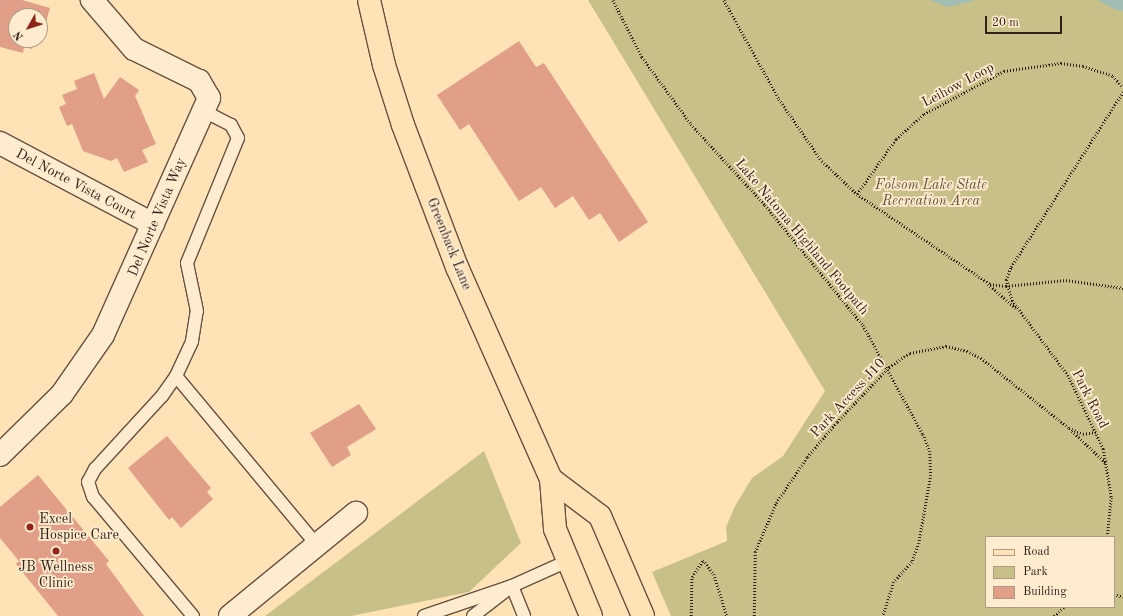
<!DOCTYPE html>
<html>
<head>
<meta charset="utf-8">
<style>
	body { margin:0 }
	#map { position:relative; width:1123px; height:616px; overflow:hidden; background:#ffe2b5; font-family:"Old Standard TT",serif }
	div>[style] { position:absolute }
	[style*='--x'] { left:calc(var(--x)*1px); top:calc(var(--y)*1px); width:calc(var(--w)*1px); rotate:calc(var(--a)*1deg) }
	.green>* { inset:0; background:#c7c189 }
	.water>* { inset:0; background:#a1bdb4 }
	.building>* { inset:0; background:#e19f88 }
	.path>* { height:2.5px; margin-top:-1.25px; transform-origin:0; background:repeating-linear-gradient(90deg,#32211a 0 1px,transparent 0 3px) }
	.roads { filter:drop-shadow(1px 0 #655141) drop-shadow(-1px 0 #655141) drop-shadow(0 1px #655141) drop-shadow(0 -1px #655141) }
	.lane>* { height:12px; margin:-6px; padding:0 6px; transform-origin:6px; border-radius:6px; background:#ffeccf }
	.street>* { height:22px; margin:-11px; padding:0 11px; transform-origin:11px; border-radius:11px; background:#ffeccf }
	.primary>* { height:22px; margin:-11px; padding:0 11px; transform-origin:11px; border-radius:11px; background:#ffe2b5 }
	.dots>* { width:11px; height:11px; translate:-50% -50%; box-sizing:border-box; border:2px solid #ffeccf; border-radius:50% }
	span { translate:-50% -50%; white-space:nowrap; text-align:center; line-height:1.15; -webkit-text-stroke:3.5px #ffeccf; paint-order:stroke }
	.street-label { font-size:14px; color:#32211a }
	.park-label { font-size:14px; color:#5f513b; font-style:italic }
	.poi-label { font-size:14px; color:#32211a }
	.left { translate:0 -50%; text-align:left }
	.legend { position:absolute; left:985px; top:536px; width:130px; height:72px; box-sizing:border-box; background:#ffeccf; border:1px solid #ad9b87; margin:0; padding:5px 7px; list-style:none; font-size:12px; color:#32211a }
	.legend li { display:flex; align-items:center; gap:8px; height:20px }
	.legend b { width:20px; border:1px solid #ad9b87 }
	.north { position:absolute; left:8px; top:8px; width:40px; height:40px; box-sizing:border-box; background:#ffeccf; border:1px solid #ad9b87; border-radius:50%; rotate:231deg; font-size:11px; font-weight:700; line-height:16px; text-align:center; color:#32211a }
	.north::after { content:''; display:block; margin:auto; width:14px; height:18px; background:#8f2418; clip-path:polygon(50% 0,100% 100%,50% 72%,0 100%) }
	.scale { position:absolute; left:985px; top:16px; width:77px; height:18px; box-sizing:border-box; border:2px solid #32211a; border-top:0; padding-left:5px; font-size:12px; line-height:14px; white-space:nowrap; color:#32211a; -webkit-text-stroke:3px #ffeccf; paint-order:stroke }
</style>
</head>
<body>
<div id="map">
	<div class="green">
		<i style="clip-path:polygon(evenodd,588px 0,1123px 0,1123px 616px,671px 616px,652px 572px,727px 541px,726px 527px,735px 506px,752px 478px,783px 456px,825px 391px,588px 0,986px 537px,1114px 537px,1114px 607px,986px 607px,986px 537px)"></i>
		<i style="clip-path:polygon(484px 451px,521px 543px,469px 592px,351px 616px,265px 616px)"></i>
	</div>
	<div class="water">
		<i style="clip-path:polygon(930px 0,976px 0,948px 7px)"></i>
		<i style="clip-path:polygon(1098px 0,1123px 0,1123px 11px,1114px 9px)"></i>
	</div>
	<div class="building">
		<i style="clip-path:polygon(0 0,22px 0,50px 8px,43px 33px,40px 32px,40px 16px,16px 16px,16px 40px,34px 40px,32px 49px,24px 47px,23px 53px,0 47px)"></i>
		<i style="clip-path:polygon(519px 41px,536px 67px,544px 63px,648px 222px,619px 242px,600px 213px,589px 220px,573px 196px,555px 208px,541px 187px,519px 201px,469px 124px,460px 130px,437px 95px)"></i>
		<i style="clip-path:polygon(94px 73px,104px 99px,120px 77px,139px 90px,135px 96px,156px 144px,142px 150px,148px 162px,124px 172px,117px 158px,111px 161px,83px 151px,72px 124px,67px 126px,59px 107px,66px 104px,62px 95px,77px 89px,74px 81px)"></i>
		<i style="clip-path:polygon(359px 404px,376px 429px,347px 447px,351px 455px,332px 467px,310px 433px)"></i>
		<i style="clip-path:polygon(167px 436px,211px 488px,207px 492px,213px 499px,181px 528px,172px 517px,169px 520px,128px 468px)"></i>
		<i style="clip-path:polygon(38px 475px,109px 561px,106px 564px,144px 616px,58px 616px,16px 564px,19px 561px,0 538px,0 507px)"></i>
	</div>
	<div class="path">
		<i style="--x:613;--y:0;--w:64;--a:63"></i>
		<i style="--x:642;--y:57;--w:83;--a:53.8"></i>
		<i style="--x:691;--y:124;--w:110;--a:47.6"></i>
		<i style="--x:765;--y:205;--w:155;--a:50.8"></i>
		<i style="--x:863;--y:325;--w:124;--a:61.2"></i>
		<i style="--x:923;--y:434;--w:18;--a:68"></i>
		<i style="--x:930;--y:451;--w:24;--a:88"></i>
		<i style="--x:931;--y:475;--w:69;--a:100"></i>
		<i style="--x:919;--y:543;--w:20;--a:110"></i>
		<i style="--x:912;--y:562;--w:27;--a:132"></i>
		<i style="--x:894;--y:582;--w:36;--a:108"></i>
		<i style="--x:724;--y:0;--w:113;--a:60.9"></i>
		<i style="--x:779;--y:99;--w:75;--a:55.3"></i>
		<i style="--x:822;--y:161;--w:48;--a:43.3"></i>
		<i style="--x:857;--y:194;--w:161;--a:34.1"></i>
		<i style="--x:990;--y:284;--w:16;--a:7"></i>
		<i style="--x:1006;--y:286;--w:60;--a:-5.7"></i>
		<i style="--x:1066;--y:280;--w:58;--a:8"></i>
		<i style="--x:857;--y:194;--w:67;--a:-54.7"></i>
		<i style="--x:896;--y:139;--w:38;--a:-42"></i>
		<i style="--x:924;--y:114;--w:91;--a:-28.3"></i>
		<i style="--x:1004;--y:71;--w:58;--a:-8"></i>
		<i style="--x:1061;--y:63;--w:22;--a:8"></i>
		<i style="--x:1083;--y:66;--w:32;--a:18"></i>
		<i style="--x:1113;--y:76;--w:15;--a:48"></i>
		<i style="--x:988;--y:284;--w:37;--a:41"></i>
		<i style="--x:1072;--y:431;--w:47;--a:43.3"></i>
		<i style="--x:1107;--y:537;--w:40;--a:-84.3"></i>
		<i style="--x:1111;--y:497;--w:49;--a:-99.5"></i>
		<i style="--x:1103;--y:449;--w:81;--a:-115.6"></i>
		<i style="--x:1068;--y:376;--w:94;--a:-126.7"></i>
		<i style="--x:1012;--y:301;--w:22;--a:-106"></i>
		<i style="--x:1006;--y:280;--w:14;--a:-69"></i>
		<i style="--x:1011;--y:267;--w:208;--a:-57.4"></i>
		<i style="--x:1114;--y:594;--w:9;--a:18"></i>
		<i style="--x:691;--y:616;--w:39;--a:-89"></i>
		<i style="--x:692;--y:577;--w:20;--a:-57"></i>
		<i style="--x:703;--y:560;--w:18;--a:52"></i>
		<i style="--x:714;--y:574;--w:44;--a:72.8"></i>
		<i style="--x:754;--y:616;--w:64;--a:-89.1"></i>
		<i style="--x:755;--y:552;--w:53;--a:-66.8"></i>
		<i style="--x:776;--y:503;--w:55;--a:-56"></i>
		<i style="--x:807;--y:457;--w:46;--a:-49.4"></i>
		<i style="--x:837;--y:422;--w:76;--a:-46.6"></i>
		<i style="--x:889;--y:367;--w:25;--a:-34"></i>
		<i style="--x:910;--y:353;--w:37;--a:-11"></i>
		<i style="--x:946;--y:346;--w:22;--a:13"></i>
		<i style="--x:967;--y:351;--w:16;--a:27"></i>
		<i style="--x:981;--y:358;--w:112;--a:38.5"></i>
		<i style="--x:1069;--y:428;--w:15;--a:23"></i>
		<i style="--x:1083;--y:434;--w:13;--a:-9"></i>
		<i style="--x:1054;--y:616;--w:13;--a:-42"></i>
	</div>
	<div class="roads">
		<div class="lane">
			<i style="--x:176;--y:376;--w:220;--a:50.2"></i>
			<i style="--x:193;--y:616;--w:155;--a:-130"></i>
			<i style="--x:93;--y:497;--w:16;--a:-108"></i>
			<i style="--x:88;--y:482;--w:15;--a:-62"></i>
			<i style="--x:95;--y:469;--w:99;--a:-47.5"></i>
			<i style="--x:162;--y:396;--w:24;--a:-55"></i>
			<i style="--x:176;--y:376;--w:38;--a:-65"></i>
			<i style="--x:192;--y:341;--w:30;--a:-81"></i>
			<i style="--x:197;--y:311;--w:49;--a:-101.8"></i>
			<i style="--x:187;--y:263;--w:135;--a:-67.8"></i>
			<i style="--x:238;--y:138;--w:15;--a:-118"></i>
			<i style="--x:231;--y:125;--w:31;--a:-153"></i>
			<i style="--x:424;--y:616;--w:93;--a:-18.8"></i>
			<i style="--x:512;--y:586;--w:32;--a:68"></i>
			<i style="--x:473;--y:616;--w:49;--a:-37.6"></i>
			<i style="--x:512;--y:586;--w:61;--a:-24.1"></i>
		</div>
		<div class="street">
			<i style="--x:0;--y:143;--w:173;--a:27.9"></i>
			<i style="--x:0;--y:455;--w:87;--a:-44.5"></i>
			<i style="--x:62;--y:394;--w:72;--a:-55.2"></i>
			<i style="--x:103;--y:335;--w:260;--a:-65.9"></i>
			<i style="--x:209;--y:98;--w:20;--a:-120"></i>
			<i style="--x:199;--y:81;--w:72;--a:-153.8"></i>
			<i style="--x:134;--y:49;--w:65;--a:-130.6"></i>
			<i style="--x:230;--y:616;--w:163;--a:-39.3"></i>
		</div>
		<div class="primary">
			<i style="--x:369;--y:0;--w:67;--a:77"></i>
			<i style="--x:384;--y:65;--w:63;--a:72.4"></i>
			<i style="--x:403;--y:125;--w:152;--a:69.2"></i>
			<i style="--x:457;--y:267;--w:232;--a:66.1"></i>
			<i style="--x:551;--y:479;--w:50;--a:85.4"></i>
			<i style="--x:555;--y:529;--w:94;--a:67.5"></i>
			<i style="--x:551;--y:479;--w:61;--a:37.1"></i>
			<i style="--x:600;--y:516;--w:109;--a:66.7"></i>
		</div>
	</div>
	<div class="dots">
		<i style="left:30px;top:527px;background:#8f2418"></i>
		<i style="left:56px;top:551px;background:#8f2418"></i>
	</div>
	<div class="street-label">
		<span style="left:958px;top:85px;rotate:-28deg">Leihow Loop</span>
		<span style="left:76px;top:184px;rotate:28deg">Del Norte Vista Court</span>
		<span style="left:157px;top:217px;rotate:-67deg">Del Norte Vista Way</span>
		<span style="left:802px;top:237px;rotate:50deg">Lake Natoma Highland Footpath</span>
		<span style="left:449px;top:244px;rotate:68deg">Greenback Lane</span>
		<span style="left:848px;top:398px;rotate:-47deg">Park Access J10</span>
		<span style="left:1090px;top:399px;rotate:63deg">Park Road</span>
	</div>
	<div class="park-label">
		<span style="left:931px;top:193px">Folsom Lake State<br>Recreation Area</span>
	</div>
	<div class="poi-label">
		<span class="left" style="left:39px;top:527px">Excel<br>Hospice Care</span>
		<span style="left:56px;top:575px">JB Wellness<br>Clinic</span>
	</div>
	<ul class="legend">
	<li><b style="height:5px;background:#ffe2b5"></b>Road</li>
	<li><b style="height:11px;background:#c7c189"></b>Park</li>
	<li><b style="height:11px;background:#e19f88"></b>Building</li>
	</ul>
	<div class="north">N</div>
	<div class="scale">20 m</div>
</div>
</body>
</html>
